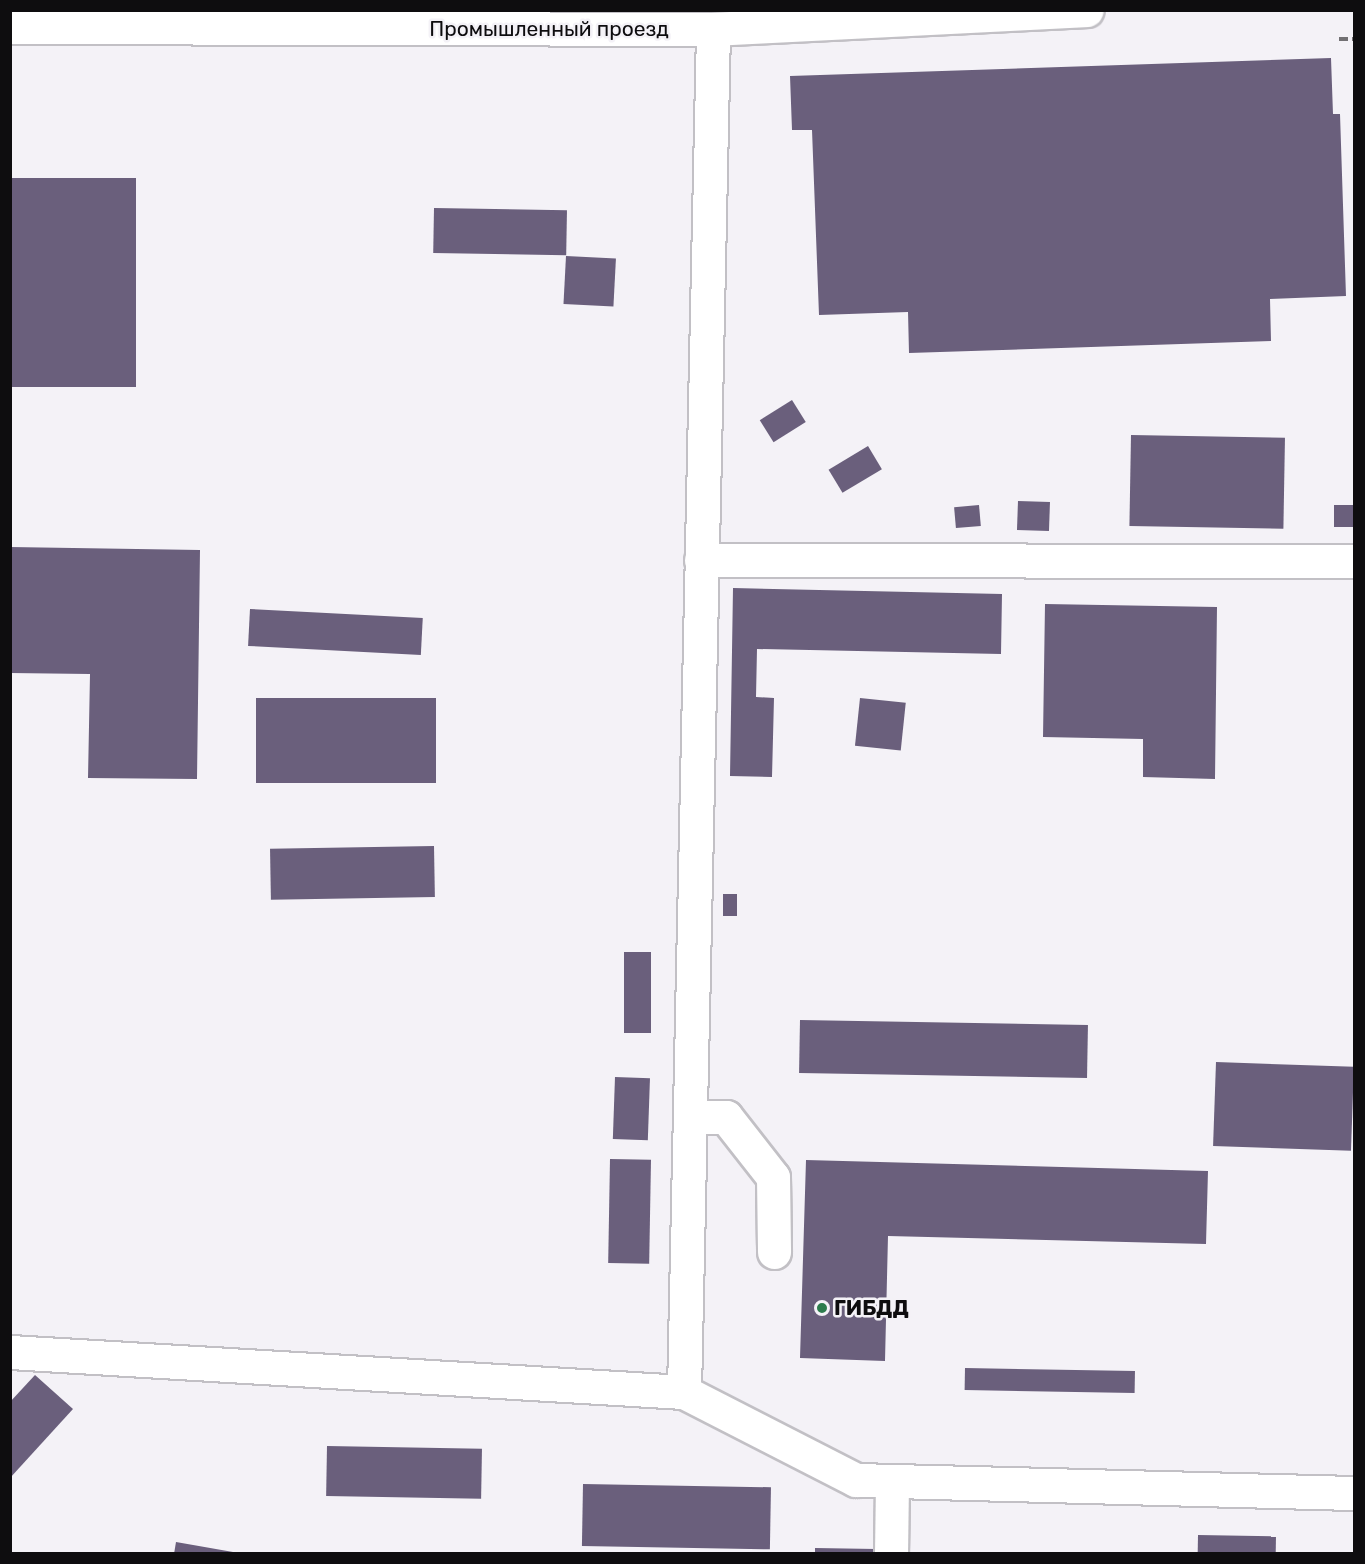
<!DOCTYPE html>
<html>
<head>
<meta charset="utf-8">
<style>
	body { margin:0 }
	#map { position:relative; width:1365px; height:1564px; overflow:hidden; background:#f4f2f7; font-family:Rubik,sans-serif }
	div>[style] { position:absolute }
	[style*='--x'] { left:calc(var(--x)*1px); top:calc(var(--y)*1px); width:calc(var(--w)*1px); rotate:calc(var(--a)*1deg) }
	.building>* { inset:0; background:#6a5f7c; transform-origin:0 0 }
	.roads { filter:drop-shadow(2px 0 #c2c0c5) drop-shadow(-2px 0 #c2c0c5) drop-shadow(0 2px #c2c0c5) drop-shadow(0 -2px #c2c0c5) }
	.minor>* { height:33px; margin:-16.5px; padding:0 16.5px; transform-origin:16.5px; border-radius:16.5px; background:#fff }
	.rail>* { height:4.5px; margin-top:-2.25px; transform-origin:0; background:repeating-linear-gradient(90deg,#727073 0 9px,transparent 0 13.5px) }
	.dots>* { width:16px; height:16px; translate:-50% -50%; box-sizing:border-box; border:3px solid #f4f2f7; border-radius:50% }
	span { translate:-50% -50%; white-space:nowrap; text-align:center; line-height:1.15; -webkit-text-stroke:5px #f4f2f7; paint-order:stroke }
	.street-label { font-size:21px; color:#0e0d0f }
	.poi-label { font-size:21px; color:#0e0d0f; font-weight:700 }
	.left { translate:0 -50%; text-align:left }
	.frame { position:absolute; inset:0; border:12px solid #0e0d0f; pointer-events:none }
</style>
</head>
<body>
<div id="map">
	<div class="building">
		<i style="clip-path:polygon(1331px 58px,1333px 114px,1340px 114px,1346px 296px,1270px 299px,1271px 341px,909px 353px,908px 312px,819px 315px,812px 130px,792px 130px,790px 76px)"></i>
		<i style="left:11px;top:178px;width:125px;height:209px"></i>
		<i style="left:434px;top:208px;width:133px;height:45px;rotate:1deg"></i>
		<i style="left:566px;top:256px;width:50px;height:48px;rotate:3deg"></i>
		<i style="left:792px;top:400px;width:26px;height:38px;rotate:58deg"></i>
		<i style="left:1131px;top:435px;width:154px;height:91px;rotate:1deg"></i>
		<i style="left:868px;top:446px;width:27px;height:46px;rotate:59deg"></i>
		<i style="left:1018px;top:501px;width:32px;height:29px;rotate:2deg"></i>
		<i style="left:979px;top:505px;width:21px;height:25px;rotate:85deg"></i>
		<i style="left:1334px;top:505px;width:20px;height:22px"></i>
		<i style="clip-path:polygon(10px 547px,200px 550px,197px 779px,88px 778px,90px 674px,10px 673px)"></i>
		<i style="clip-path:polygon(733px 588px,1002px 594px,1001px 654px,757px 649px,756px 697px,774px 698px,772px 777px,730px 776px)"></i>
		<i style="clip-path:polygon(1045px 604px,1217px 607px,1215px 779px,1143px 777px,1143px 739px,1043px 737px)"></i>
		<i style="left:250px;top:609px;width:173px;height:37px;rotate:3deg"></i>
		<i style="left:256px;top:698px;width:180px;height:85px"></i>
		<i style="left:860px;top:698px;width:46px;height:48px;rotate:6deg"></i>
		<i style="left:434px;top:846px;width:51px;height:164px;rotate:89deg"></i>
		<i style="left:723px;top:894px;width:14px;height:22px"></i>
		<i style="left:624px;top:952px;width:27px;height:81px"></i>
		<i style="left:800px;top:1020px;width:288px;height:53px;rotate:1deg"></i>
		<i style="left:1216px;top:1062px;width:138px;height:84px;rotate:2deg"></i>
		<i style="left:615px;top:1077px;width:35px;height:62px;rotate:2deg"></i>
		<i style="left:610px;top:1159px;width:41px;height:104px;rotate:1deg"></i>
		<i style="clip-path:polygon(806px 1160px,1208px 1171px,1206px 1244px,888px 1236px,885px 1361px,800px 1358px)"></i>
		<i style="left:965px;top:1368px;width:170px;height:22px;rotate:1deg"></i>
		<i style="clip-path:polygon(35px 1375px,73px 1409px,10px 1478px,10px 1402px)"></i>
		<i style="left:327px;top:1446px;width:155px;height:50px;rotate:1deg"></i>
		<i style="left:583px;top:1484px;width:188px;height:62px;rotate:1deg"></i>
		<i style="left:1198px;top:1535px;width:78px;height:19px;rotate:1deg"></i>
		<i style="clip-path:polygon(176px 1542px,233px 1552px,233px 1554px,174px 1554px)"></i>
		<i style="clip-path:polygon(815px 1548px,876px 1549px,876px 1554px,815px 1554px)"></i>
	</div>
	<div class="roads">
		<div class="minor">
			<i style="--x:10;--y:27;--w:703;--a:0.16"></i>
			<i style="--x:713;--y:29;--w:374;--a:-2.9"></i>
			<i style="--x:701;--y:560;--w:653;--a:0.09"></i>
			<i style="--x:690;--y:1117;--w:36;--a:0"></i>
			<i style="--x:726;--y:1117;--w:76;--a:51.9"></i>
			<i style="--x:773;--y:1177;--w:75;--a:89.2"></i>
			<i style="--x:10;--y:1352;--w:675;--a:3.4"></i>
			<i style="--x:684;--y:1392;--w:193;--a:27.1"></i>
			<i style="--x:856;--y:1480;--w:498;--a:1.5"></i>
			<i style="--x:684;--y:1392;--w:1363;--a:-88.78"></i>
			<i style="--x:891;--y:1554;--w:72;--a:-89.2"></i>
		</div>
	</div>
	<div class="rail">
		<i style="--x:1339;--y:39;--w:15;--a:0"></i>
	</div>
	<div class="dots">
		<i style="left:822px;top:1308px;background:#2d7c4d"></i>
	</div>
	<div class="street-label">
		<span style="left:549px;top:29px">Промышленный проезд</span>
	</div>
	<div class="poi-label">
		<span class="left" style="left:834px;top:1308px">ГИБДД</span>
	</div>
	<div class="frame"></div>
</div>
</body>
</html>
